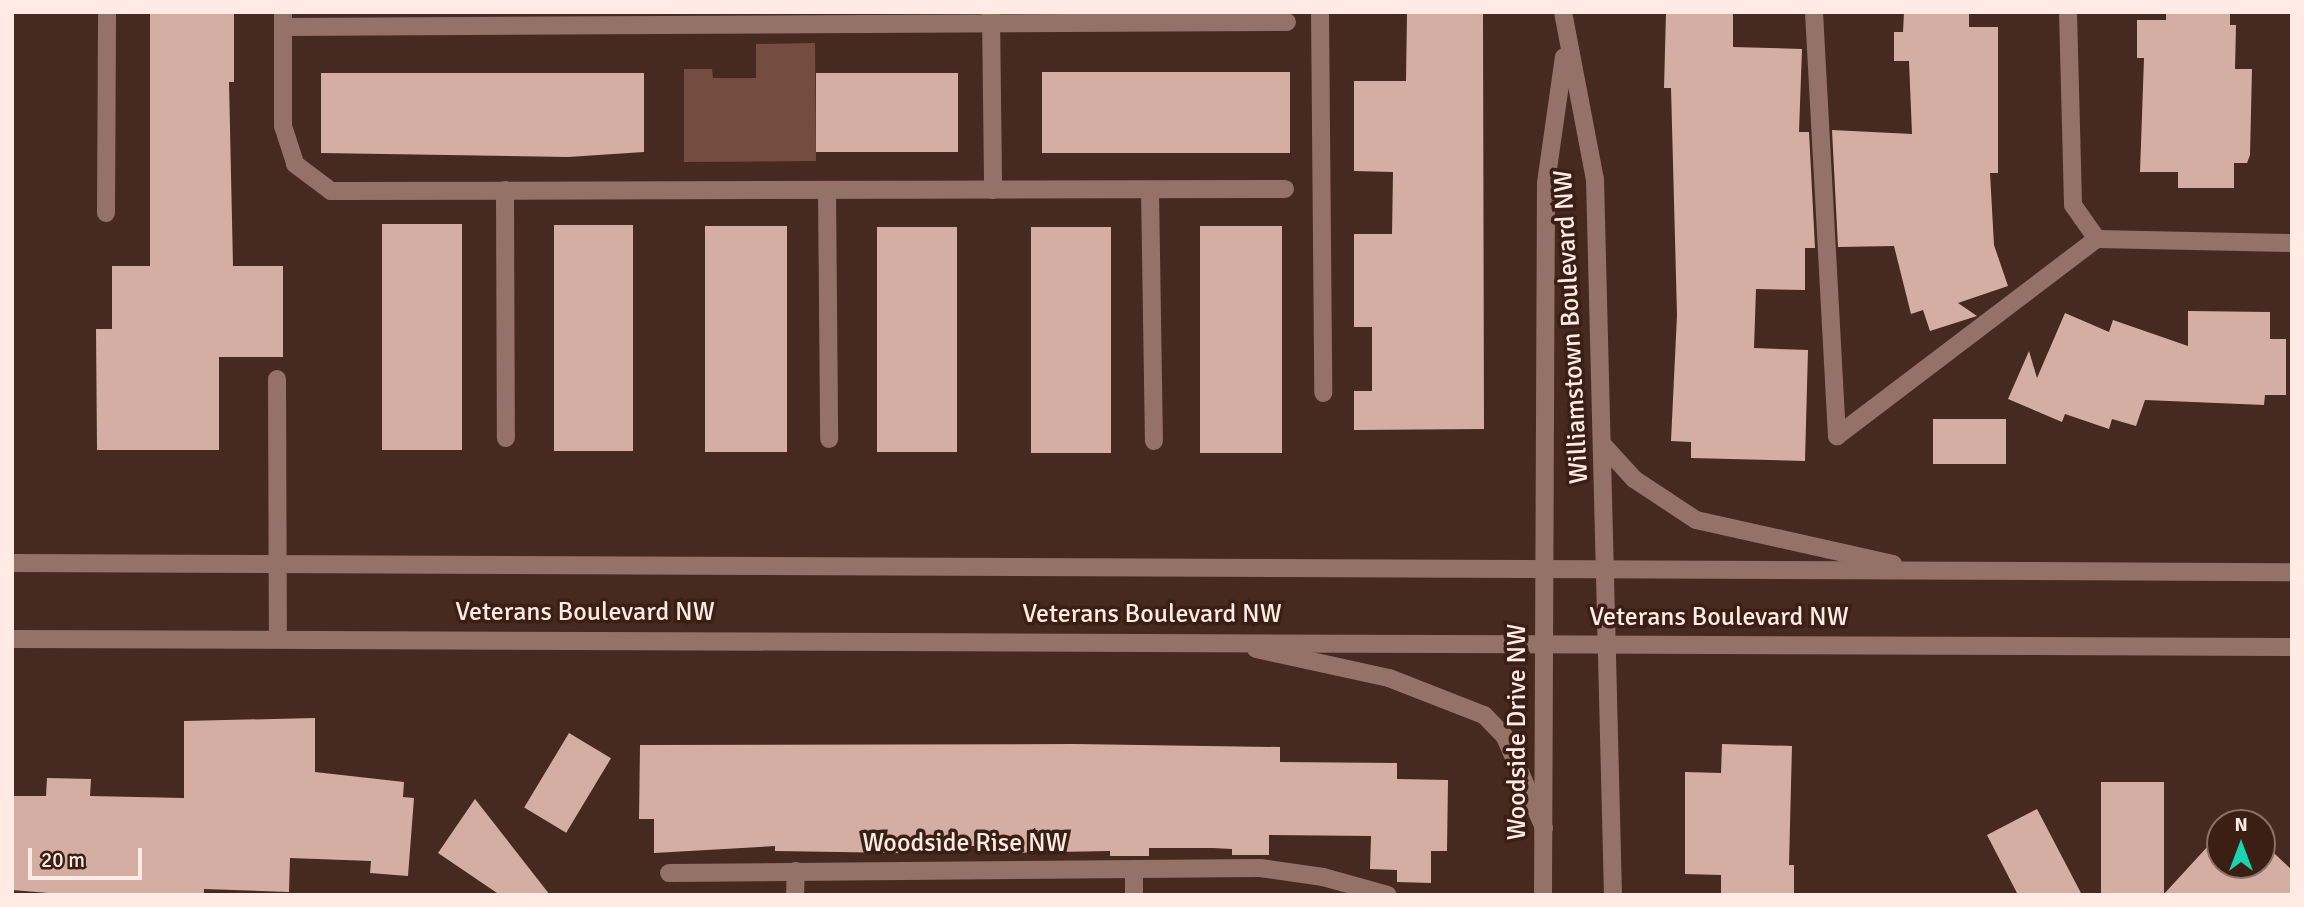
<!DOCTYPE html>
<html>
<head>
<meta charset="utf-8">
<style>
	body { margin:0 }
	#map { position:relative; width:2304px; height:907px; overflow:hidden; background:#46291f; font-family:Signika,sans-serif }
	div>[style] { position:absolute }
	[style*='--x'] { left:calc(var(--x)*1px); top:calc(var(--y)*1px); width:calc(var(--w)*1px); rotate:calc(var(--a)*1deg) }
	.green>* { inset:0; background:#754d40 }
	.building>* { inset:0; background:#d4aea2; transform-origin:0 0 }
	.lane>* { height:18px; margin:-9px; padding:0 9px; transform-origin:9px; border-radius:9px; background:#957267 }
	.street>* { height:18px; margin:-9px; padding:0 9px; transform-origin:9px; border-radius:9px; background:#957267 }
	.secondary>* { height:18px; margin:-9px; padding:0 9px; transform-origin:9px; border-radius:9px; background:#957267 }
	span { translate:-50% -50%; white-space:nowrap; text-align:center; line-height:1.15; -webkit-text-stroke:7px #3b1f15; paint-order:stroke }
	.street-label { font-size:26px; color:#ffebe4 }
	.frame { position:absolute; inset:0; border:14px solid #ffebe4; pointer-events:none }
	.north { position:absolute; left:2206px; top:809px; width:70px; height:70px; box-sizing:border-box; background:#3b1f15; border:2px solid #897168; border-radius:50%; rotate:0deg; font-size:19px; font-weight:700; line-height:28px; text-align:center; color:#ffebe4 }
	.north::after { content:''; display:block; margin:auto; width:24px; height:32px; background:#17d5b3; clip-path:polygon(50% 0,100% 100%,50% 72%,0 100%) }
	.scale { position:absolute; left:28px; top:848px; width:114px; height:32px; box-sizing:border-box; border:4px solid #ffebe4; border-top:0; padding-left:9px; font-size:21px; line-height:24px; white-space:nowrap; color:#ffebe4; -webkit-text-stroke:5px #3b1f15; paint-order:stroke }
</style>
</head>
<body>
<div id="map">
	<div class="green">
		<i style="clip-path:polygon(815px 43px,816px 161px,684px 162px,684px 69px,712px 69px,713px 78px,756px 78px,756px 44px)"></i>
	</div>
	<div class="building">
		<i style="clip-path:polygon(150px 12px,234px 12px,234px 82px,229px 82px,233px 266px,283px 266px,283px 357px,219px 357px,219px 450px,97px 450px,96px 329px,112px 329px,112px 266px,150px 266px)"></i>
		<i style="clip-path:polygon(1407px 12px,1483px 12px,1484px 429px,1354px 430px,1354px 391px,1372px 391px,1372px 327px,1354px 327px,1354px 234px,1392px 234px,1393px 172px,1354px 171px,1354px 81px,1406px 81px)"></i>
		<i style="clip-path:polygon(1666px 12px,1733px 12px,1733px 47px,1802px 49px,1799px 132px,1809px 132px,1815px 248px,1805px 248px,1805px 290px,1756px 289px,1754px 348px,1808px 350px,1805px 461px,1691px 458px,1691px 442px,1671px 441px,1677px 315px,1671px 88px,1664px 88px)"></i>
		<i style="clip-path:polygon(1904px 12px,1969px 12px,1969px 27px,1998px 27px,1998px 173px,1990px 173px,1994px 245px,2008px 286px,1958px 303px,1977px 316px,1930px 331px,1923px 310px,1911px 314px,1894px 246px,1838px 247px,1832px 130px,1912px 134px,1909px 61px,1894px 61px,1894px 32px,1903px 32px)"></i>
		<i style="clip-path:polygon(2166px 12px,2230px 12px,2230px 25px,2236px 25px,2235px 69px,2252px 69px,2250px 155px,2247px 163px,2234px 163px,2234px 188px,2178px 188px,2178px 172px,2140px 172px,2144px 58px,2137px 58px,2137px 20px,2166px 20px)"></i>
		<i style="left:1042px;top:72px;width:248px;height:81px"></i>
		<i style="clip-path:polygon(321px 73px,644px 73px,644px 152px,568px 157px,321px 153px)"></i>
		<i style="left:958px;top:73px;width:79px;height:142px;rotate:90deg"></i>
		<i style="left:382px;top:224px;width:80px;height:226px"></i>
		<i style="left:633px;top:225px;width:226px;height:79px;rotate:90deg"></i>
		<i style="left:705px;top:226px;width:82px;height:226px"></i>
		<i style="left:1200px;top:226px;width:82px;height:227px"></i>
		<i style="left:877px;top:227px;width:80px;height:225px"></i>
		<i style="left:1031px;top:227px;width:80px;height:226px"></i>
		<i style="clip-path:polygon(2188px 311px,2270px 312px,2270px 339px,2286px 339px,2286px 395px,2265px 395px,2264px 405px,2145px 400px,2136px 426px,2112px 419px,2109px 429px,2065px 414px,2062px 422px,2008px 399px,2029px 351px,2037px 378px,2065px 313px,2109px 332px,2113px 320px,2188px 346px)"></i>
		<i style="left:1933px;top:419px;width:73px;height:45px"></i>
		<i style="clip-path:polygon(315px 718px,315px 772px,404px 782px,403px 797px,414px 798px,408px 876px,370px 873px,371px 861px,290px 858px,289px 892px,204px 889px,204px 895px,73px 895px,12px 890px,12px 796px,46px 796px,47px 778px,91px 779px,90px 796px,184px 798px,184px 721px)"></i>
		<i style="left:569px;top:733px;width:49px;height:87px;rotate:31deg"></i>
		<i style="clip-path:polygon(1074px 744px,1280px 747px,1280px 762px,1397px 763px,1397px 779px,1448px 780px,1447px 851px,1431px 851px,1431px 883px,1397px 882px,1397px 870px,1370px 869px,1371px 836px,1269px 835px,1269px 855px,1232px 855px,1232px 849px,1213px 848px,1149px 848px,1149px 856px,1110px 856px,1110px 851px,1008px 853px,1008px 846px,963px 846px,903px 848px,903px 853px,775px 851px,775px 846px,654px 853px,654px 819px,639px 819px,640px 745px)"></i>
		<i style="clip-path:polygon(1722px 744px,1792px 746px,1789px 865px,1794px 865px,1794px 895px,1721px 895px,1721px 875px,1685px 874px,1685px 772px,1721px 773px)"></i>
		<i style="clip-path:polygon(2101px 782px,2164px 782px,2164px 894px,2220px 833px,2220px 865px,2262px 865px,2262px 842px,2292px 870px,2292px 895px,2101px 895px)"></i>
		<i style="clip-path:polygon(475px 799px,550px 895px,500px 895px,438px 853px)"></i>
		<i style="clip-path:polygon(2037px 809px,2082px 895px,2018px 895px,1987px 835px)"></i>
	</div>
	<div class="lane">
		<i style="--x:1320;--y:12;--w:381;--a:89.5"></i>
		<i style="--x:1814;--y:12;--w:425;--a:86.9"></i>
		<i style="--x:1837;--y:436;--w:326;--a:-37.2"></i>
		<i style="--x:106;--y:213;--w:201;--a:-89.7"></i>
		<i style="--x:277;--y:379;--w:260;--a:89.8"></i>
	</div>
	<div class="street">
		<i style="--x:283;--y:12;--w:114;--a:90"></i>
		<i style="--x:283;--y:126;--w:40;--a:72"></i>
		<i style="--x:295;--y:164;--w:45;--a:36.9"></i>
		<i style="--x:331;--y:191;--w:954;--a:-0.12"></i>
		<i style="--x:1563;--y:12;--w:170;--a:79.2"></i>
		<i style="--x:1595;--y:179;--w:716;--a:88.56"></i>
		<i style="--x:2068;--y:12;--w:193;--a:88.5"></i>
		<i style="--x:2073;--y:205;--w:42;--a:54.8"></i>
		<i style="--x:2097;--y:239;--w:195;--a:1.2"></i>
		<i style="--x:991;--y:15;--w:175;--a:89.3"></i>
		<i style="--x:283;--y:27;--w:1004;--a:-0.29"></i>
		<i style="--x:505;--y:190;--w:248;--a:89.8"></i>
		<i style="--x:827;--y:190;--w:249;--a:89.5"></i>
		<i style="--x:1150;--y:190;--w:251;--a:89.1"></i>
		<i style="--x:669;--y:873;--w:591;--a:-0.48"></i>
		<i style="--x:1260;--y:868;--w:64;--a:8.1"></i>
		<i style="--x:1323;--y:877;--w:67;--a:15.5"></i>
		<i style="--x:795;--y:895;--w:24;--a:-88"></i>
		<i style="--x:1134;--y:895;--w:26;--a:-90"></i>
		<i style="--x:1543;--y:895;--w:712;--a:-89.76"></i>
		<i style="--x:1546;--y:183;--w:127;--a:-81.9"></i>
	</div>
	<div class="secondary">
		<i style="--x:1605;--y:447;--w:43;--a:47.8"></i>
		<i style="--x:1634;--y:479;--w:74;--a:33.5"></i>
		<i style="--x:1696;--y:520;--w:202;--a:12.6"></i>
		<i style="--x:12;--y:563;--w:2280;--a:0.23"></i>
		<i style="--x:12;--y:639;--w:2280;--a:0.2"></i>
		<i style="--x:1256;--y:649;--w:136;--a:12.3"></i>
		<i style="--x:1389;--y:678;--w:102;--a:21.3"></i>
		<i style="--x:1484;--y:715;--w:30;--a:46"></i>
		<i style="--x:1505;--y:737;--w:99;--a:66.8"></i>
	</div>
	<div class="street-label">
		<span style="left:1572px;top:327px;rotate:-93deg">Williamstown Boulevard NW</span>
		<span style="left:585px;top:613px">Veterans Boulevard NW</span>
		<span style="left:1152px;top:615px">Veterans Boulevard NW</span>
		<span style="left:1719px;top:618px">Veterans Boulevard NW</span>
		<span style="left:1518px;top:732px;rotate:-90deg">Woodside Drive NW</span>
		<span style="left:965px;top:844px">Woodside Rise NW</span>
	</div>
	<div class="frame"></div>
	<div class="north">N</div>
	<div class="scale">20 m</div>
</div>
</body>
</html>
